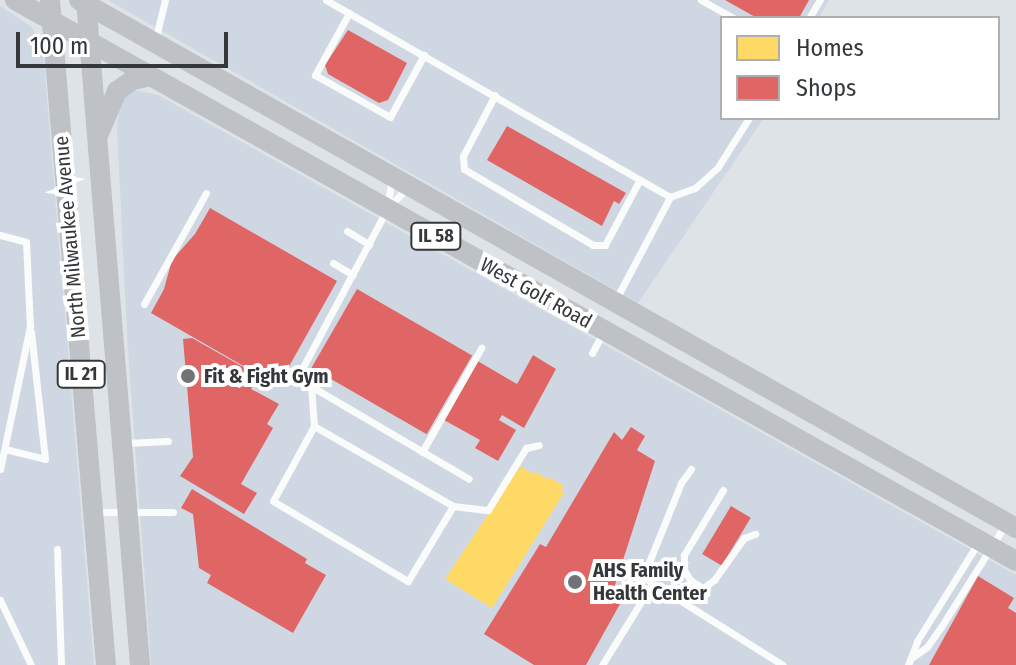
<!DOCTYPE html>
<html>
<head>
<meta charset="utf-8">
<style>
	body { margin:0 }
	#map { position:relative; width:1016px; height:665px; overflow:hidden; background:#dee3e7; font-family:"Fira Sans Condensed",sans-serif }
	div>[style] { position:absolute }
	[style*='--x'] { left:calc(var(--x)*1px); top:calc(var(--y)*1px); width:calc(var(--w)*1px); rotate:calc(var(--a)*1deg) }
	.built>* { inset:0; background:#cfd8e2 }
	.homes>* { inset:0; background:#ffd966 }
	.shops>* { inset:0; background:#e06666; transform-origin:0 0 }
	.lane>* { height:7px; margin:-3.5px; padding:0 3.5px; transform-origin:3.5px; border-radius:3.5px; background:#fafbfb }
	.primary>* { height:20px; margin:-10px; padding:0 10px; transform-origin:10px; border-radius:10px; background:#bec2c7 }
	.dots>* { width:22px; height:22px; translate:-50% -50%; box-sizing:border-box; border:4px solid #fff; border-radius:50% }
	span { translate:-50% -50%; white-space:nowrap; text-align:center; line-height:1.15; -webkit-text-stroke:8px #fff; paint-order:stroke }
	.shield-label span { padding:2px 6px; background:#fff; border:2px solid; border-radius:6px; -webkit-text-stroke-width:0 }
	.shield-label { font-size:18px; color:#34383b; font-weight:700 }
	.street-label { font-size:20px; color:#34383b }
	.poi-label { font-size:20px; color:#34383b; font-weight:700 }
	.left { translate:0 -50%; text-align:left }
	.legend { position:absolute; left:720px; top:16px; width:280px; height:104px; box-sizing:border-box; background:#fff; border:2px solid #aeafb1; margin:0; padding:10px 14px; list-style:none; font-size:24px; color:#34383b }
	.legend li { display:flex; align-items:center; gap:16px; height:40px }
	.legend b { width:40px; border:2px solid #aeafb1 }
	.scale { position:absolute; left:16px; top:32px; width:212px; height:36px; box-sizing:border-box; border:4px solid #34383b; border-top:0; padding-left:10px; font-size:24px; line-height:28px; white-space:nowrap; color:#34383b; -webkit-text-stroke:6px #fff; paint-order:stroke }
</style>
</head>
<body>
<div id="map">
	<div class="built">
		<i style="clip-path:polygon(108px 0,829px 0,819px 18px,722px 18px,722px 118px,764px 118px,638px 303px)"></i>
		<i style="clip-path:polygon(0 6px,32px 27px,43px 50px,94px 665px,0 665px)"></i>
		<i style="clip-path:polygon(134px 90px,158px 95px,1016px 575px,1016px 665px,151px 665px,127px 336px,117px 127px,120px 101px)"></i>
	</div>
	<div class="homes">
		<i style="clip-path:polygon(520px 466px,532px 474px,534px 471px,547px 479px,549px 477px,564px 486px,561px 491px,564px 493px,492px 608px,445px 579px)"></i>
	</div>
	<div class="shops">
		<i style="clip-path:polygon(725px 0,809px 0,799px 18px,757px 18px)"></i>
		<i style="clip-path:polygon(348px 30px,407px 63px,388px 100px,379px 103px,328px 74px,325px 65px)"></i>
		<i style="clip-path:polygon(507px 126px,626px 193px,619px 204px,614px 201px,602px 226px,487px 160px)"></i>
		<i style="clip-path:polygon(210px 208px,337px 281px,278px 386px,151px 313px,164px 289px,172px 260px,195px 234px)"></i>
		<i style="left:357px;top:289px;width:133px;height:91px;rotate:30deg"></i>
		<i style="clip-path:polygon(192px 338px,259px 376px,251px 389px,279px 404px,267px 424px,273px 428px,241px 484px,257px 493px,244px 514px,180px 476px,193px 457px,183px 339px)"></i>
		<i style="clip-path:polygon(533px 355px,556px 369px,524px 428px,502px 415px,499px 420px,516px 430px,498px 461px,475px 448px,480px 440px,444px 420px,476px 360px,517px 384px)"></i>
		<i style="clip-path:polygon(631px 427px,645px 436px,637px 450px,655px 461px,614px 588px,625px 595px,586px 665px,534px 665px,484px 634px,540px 544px,546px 547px,614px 432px,622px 440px)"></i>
		<i style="clip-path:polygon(192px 489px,307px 559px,305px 563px,326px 575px,293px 633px,207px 583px,211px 575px,199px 568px,193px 514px,181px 508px)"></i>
		<i style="left:731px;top:506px;width:23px;height:56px;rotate:31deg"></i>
		<i style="clip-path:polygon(978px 576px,1014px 598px,1008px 608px,1016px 613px,1016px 665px,929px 665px)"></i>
	</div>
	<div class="lane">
		<i style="--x:326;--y:0;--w:396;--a:29.8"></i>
		<i style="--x:701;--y:0;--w:37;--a:29"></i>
		<i style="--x:349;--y:13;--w:71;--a:118.7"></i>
		<i style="--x:315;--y:75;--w:86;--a:29.2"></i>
		<i style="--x:390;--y:117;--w:71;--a:-61.3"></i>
		<i style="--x:809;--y:18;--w:21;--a:-59"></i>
		<i style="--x:155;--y:41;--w:42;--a:-76.3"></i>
		<i style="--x:495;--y:95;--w:69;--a:117.7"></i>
		<i style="--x:463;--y:156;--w:13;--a:86"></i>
		<i style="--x:464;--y:169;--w:150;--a:30.5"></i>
		<i style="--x:593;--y:245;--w:12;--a:0"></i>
		<i style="--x:605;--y:245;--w:72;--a:-62"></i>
		<i style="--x:408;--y:187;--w:30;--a:134"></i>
		<i style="--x:387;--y:209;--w:191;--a:118"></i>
		<i style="--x:297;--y:378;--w:199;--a:30.4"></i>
		<i style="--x:387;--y:207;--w:28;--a:-80"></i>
		<i style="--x:347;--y:231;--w:26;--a:31"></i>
		<i style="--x:0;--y:235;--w:27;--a:15"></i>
		<i style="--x:26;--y:242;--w:84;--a:87.3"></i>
		<i style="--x:30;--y:326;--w:146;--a:101.8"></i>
		<i style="--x:333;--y:263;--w:23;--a:31"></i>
		<i style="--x:615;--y:301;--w:118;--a:-62.1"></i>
		<i style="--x:670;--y:197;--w:27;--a:-20"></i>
		<i style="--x:695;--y:188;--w:31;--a:-42"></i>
		<i style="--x:718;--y:167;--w:58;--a:-57.7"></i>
		<i style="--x:144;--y:304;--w:127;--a:-60.8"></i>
		<i style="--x:592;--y:353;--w:21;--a:-62"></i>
		<i style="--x:311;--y:386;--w:40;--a:85.7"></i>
		<i style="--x:314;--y:426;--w:85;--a:118.7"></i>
		<i style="--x:273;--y:501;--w:157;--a:30.7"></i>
		<i style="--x:408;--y:581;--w:87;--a:-59"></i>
		<i style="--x:314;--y:426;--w:160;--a:29.9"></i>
		<i style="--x:453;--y:506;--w:35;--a:7"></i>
		<i style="--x:488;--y:510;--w:73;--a:-58.5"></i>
		<i style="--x:526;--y:448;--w:13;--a:-13"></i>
		<i style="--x:125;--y:443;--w:43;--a:-2.7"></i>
		<i style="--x:5;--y:449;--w:41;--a:14"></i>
		<i style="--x:45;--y:459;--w:128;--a:-96.3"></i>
		<i style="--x:422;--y:452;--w:120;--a:-60.4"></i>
		<i style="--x:691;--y:469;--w:17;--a:126"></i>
		<i style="--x:681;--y:483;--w:101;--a:112"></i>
		<i style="--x:643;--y:577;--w:165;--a:32.2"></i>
		<i style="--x:723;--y:490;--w:76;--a:121"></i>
		<i style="--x:684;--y:555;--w:15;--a:90"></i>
		<i style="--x:684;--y:570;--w:12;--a:59"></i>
		<i style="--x:690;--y:580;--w:15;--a:32"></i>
		<i style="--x:703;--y:588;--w:14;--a:-36"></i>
		<i style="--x:714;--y:580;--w:52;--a:-54.5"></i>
		<i style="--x:744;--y:538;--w:12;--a:-20"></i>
		<i style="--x:95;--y:512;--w:78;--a:0"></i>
		<i style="--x:57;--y:549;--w:116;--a:88"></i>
		<i style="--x:0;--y:600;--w:72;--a:64.5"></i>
		<i style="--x:913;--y:657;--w:17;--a:-36"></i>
		<i style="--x:927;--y:647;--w:24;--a:-55"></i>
		<i style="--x:941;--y:627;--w:120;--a:-57.9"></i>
		<i style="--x:602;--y:665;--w:95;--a:-58.3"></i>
		<i style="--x:908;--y:665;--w:26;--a:-69"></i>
		<i style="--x:917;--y:641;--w:115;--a:-58.1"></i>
	</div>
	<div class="primary">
		<i style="--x:15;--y:0;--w:1147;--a:29.27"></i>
		<i style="--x:50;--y:0;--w:667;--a:85.19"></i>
		<i style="--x:79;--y:0;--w:1076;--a:29.4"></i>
		<i style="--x:86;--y:0;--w:667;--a:85.36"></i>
		<i style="--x:99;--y:133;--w:46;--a:-66.8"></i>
		<i style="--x:117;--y:91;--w:19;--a:-35"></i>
		<i style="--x:133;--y:80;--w:17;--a:-13"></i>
	</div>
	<div class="dots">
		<i style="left:188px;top:376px;background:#707477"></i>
		<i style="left:575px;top:582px;background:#707477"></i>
	</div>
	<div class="shield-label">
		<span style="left:436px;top:236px">IL 58</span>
		<span style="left:81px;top:374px">IL 21</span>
	</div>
	<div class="street-label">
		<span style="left:70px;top:237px;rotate:-95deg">North Milwaukee Avenue</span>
		<span style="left:536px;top:293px;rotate:29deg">West Golf Road</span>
	</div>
	<div class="poi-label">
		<span class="left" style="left:204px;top:376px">Fit &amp; Fight Gym</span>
		<span class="left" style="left:593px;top:582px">AHS Family<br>Health Center</span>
	</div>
	<ul class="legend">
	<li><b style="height:22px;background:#ffd966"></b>Homes</li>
	<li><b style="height:22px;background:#e06666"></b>Shops</li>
	</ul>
	<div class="scale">100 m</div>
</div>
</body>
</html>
